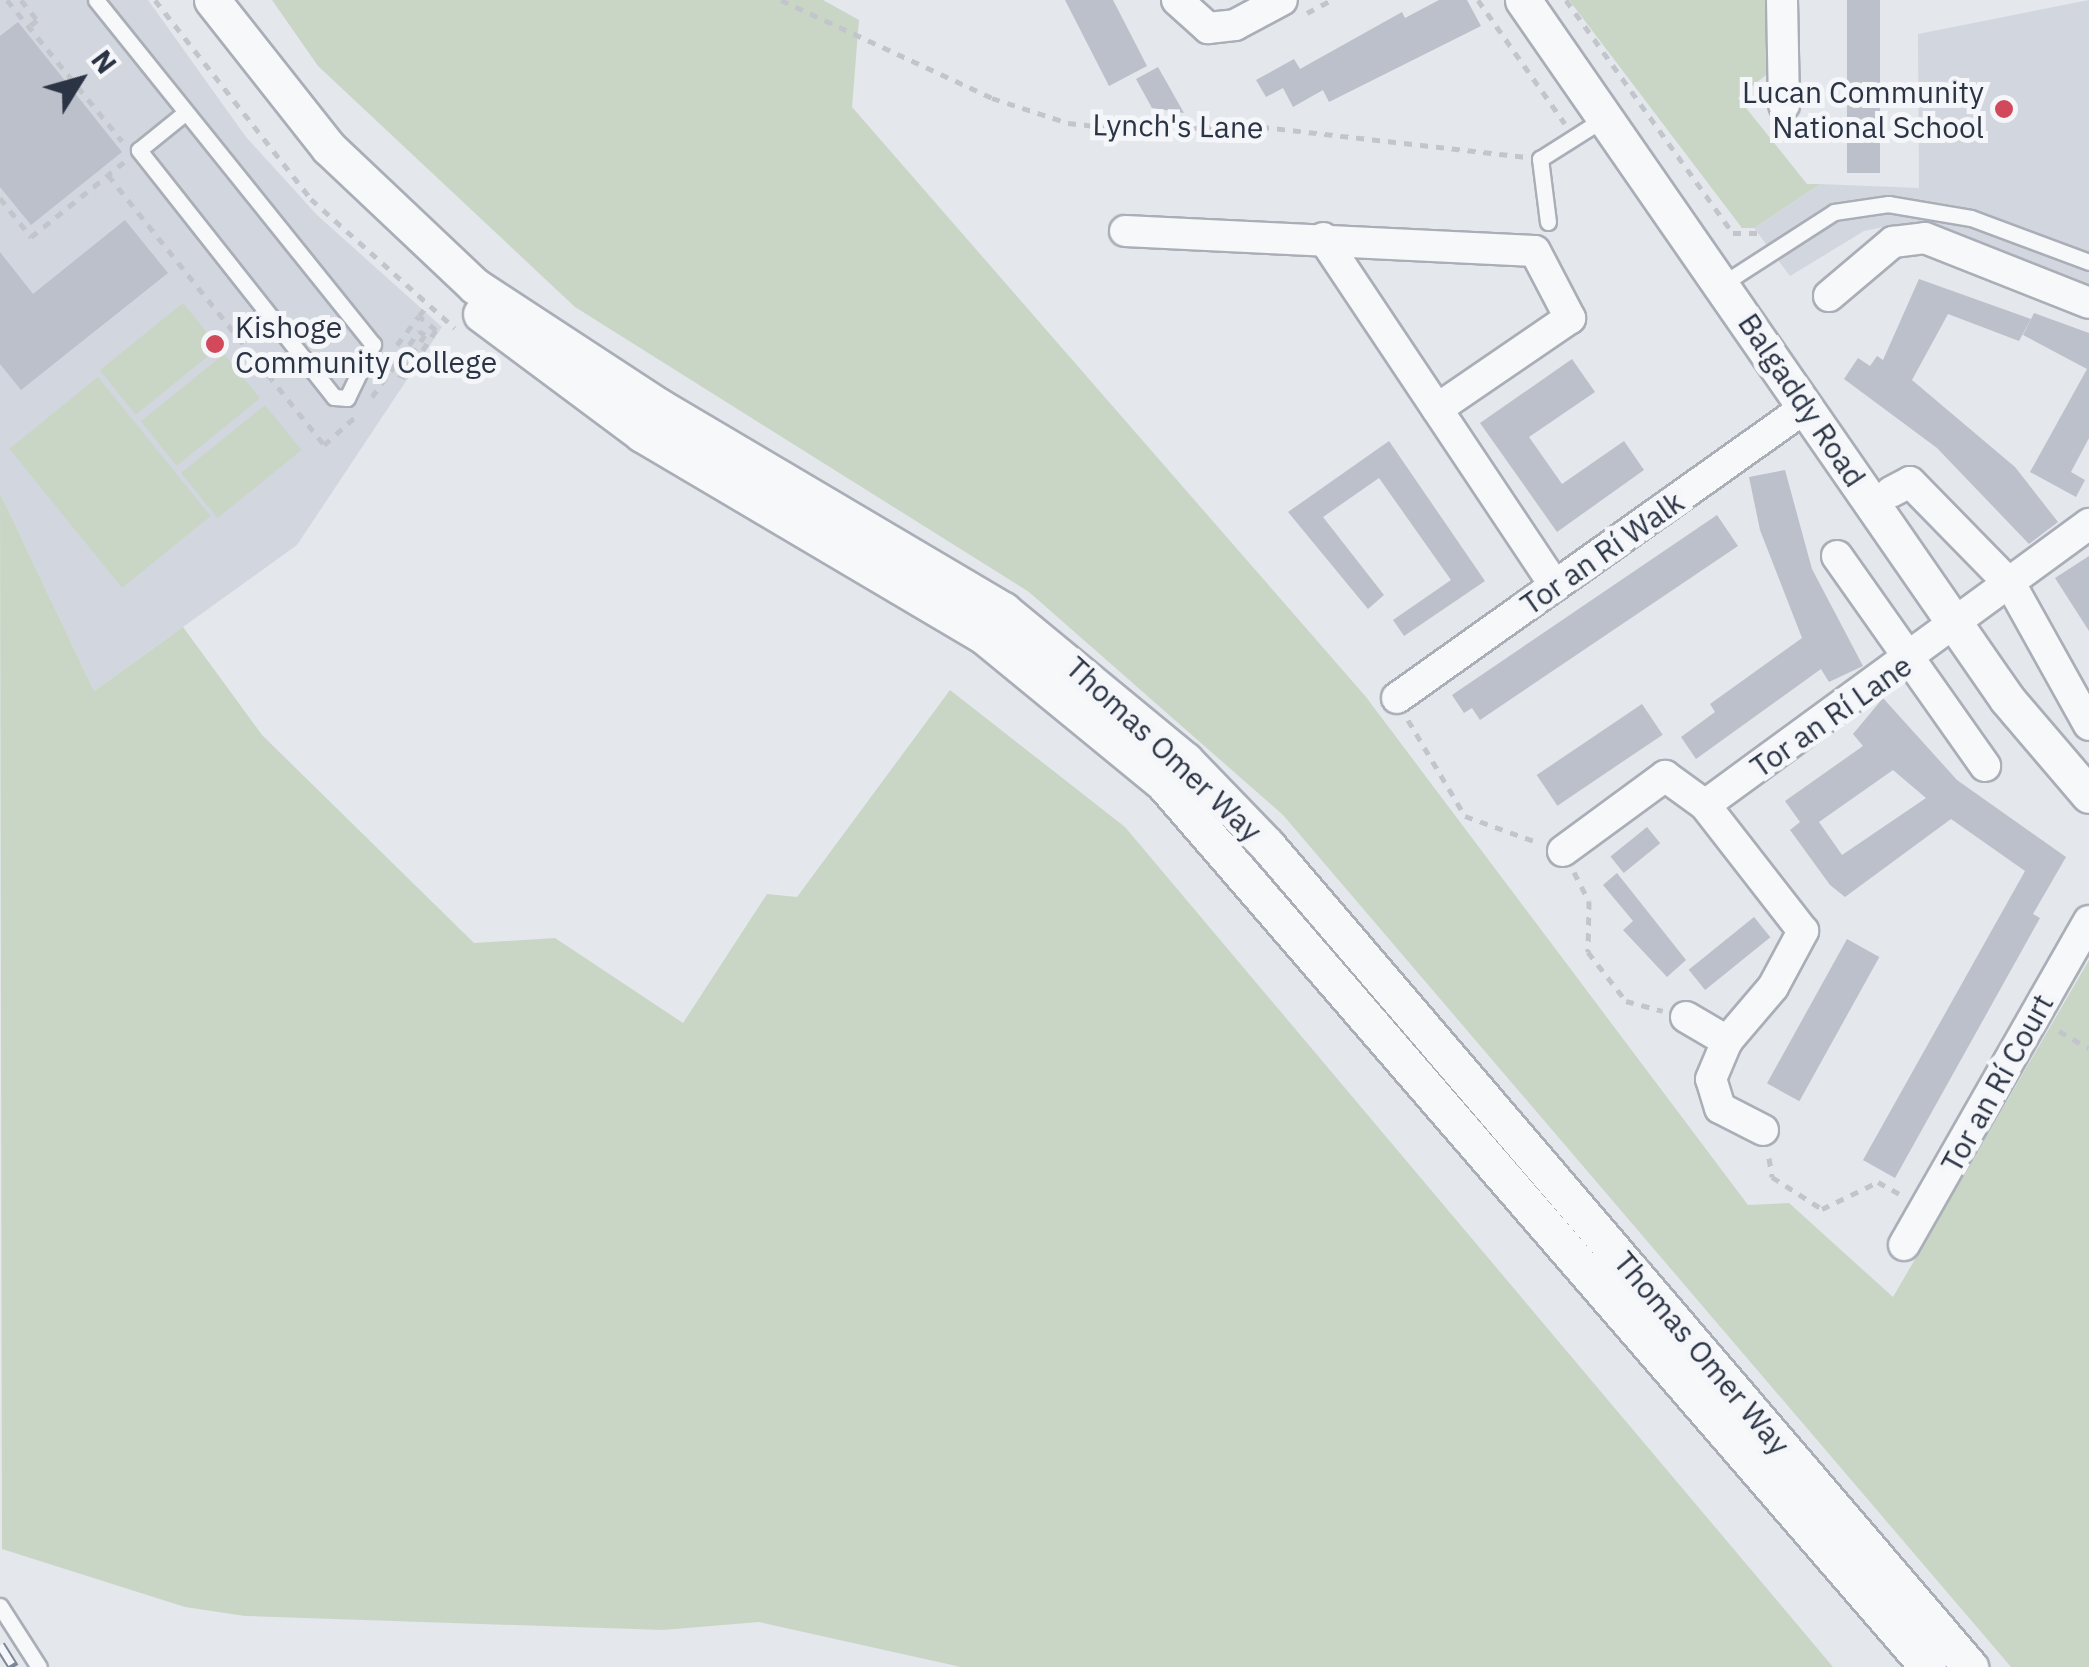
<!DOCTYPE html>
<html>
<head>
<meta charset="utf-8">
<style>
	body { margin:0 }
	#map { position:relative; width:2089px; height:1667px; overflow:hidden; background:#e4e7ec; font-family:"IBM Plex Sans",sans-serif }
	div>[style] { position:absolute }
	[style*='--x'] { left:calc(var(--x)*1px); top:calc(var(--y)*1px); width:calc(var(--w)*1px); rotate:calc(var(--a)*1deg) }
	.built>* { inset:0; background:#d2d6de }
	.green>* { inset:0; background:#c9d6c5; transform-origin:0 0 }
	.building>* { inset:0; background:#bbc0ca; transform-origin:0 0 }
	.path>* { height:5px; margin-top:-2.5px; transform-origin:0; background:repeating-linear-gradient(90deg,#c2c5cb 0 8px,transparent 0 16px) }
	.roads { filter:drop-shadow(2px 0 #a9aeb7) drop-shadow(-2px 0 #a9aeb7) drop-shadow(0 2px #a9aeb7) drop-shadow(0 -2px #a9aeb7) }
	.service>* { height:15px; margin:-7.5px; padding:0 7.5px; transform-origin:7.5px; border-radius:7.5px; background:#f7f8fa }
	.minor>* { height:30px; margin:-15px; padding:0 15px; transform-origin:15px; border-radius:15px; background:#f7f8fa }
	.tertiary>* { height:35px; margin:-17.5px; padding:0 17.5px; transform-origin:17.5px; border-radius:17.5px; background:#f7f8fa }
	.rail>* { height:11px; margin-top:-5.5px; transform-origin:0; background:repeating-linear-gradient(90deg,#f4f6f9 0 22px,#7d8696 0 44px); box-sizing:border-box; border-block:2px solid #7d8696 }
	.dots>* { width:28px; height:28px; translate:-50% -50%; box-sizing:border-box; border:5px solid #f4f6f9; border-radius:50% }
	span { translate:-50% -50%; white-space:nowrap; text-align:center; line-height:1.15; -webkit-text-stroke:10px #f4f6f9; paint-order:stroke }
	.poi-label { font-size:30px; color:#2b3445 }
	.right { translate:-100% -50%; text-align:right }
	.left { translate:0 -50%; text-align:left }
	.street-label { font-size:30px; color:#2b3445 }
	.north { position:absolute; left:30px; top:30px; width:100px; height:100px; -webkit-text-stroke:8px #f4f6f9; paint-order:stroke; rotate:53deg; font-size:28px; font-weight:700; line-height:40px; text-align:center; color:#2b3445 }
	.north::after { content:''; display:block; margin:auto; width:35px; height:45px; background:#2b3445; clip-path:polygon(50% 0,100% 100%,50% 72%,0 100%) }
</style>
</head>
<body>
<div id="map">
	<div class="built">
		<i style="clip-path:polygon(0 0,148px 0,246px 137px,317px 215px,442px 327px,297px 545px,94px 691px,0 493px)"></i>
		<i style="clip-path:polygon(2089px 0,2089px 293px,1898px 224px,1864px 231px,1790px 276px,1754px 228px,1820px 184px,1919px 188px,1918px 34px)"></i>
	</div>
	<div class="green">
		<i style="clip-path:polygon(272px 0,823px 0,859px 20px,852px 107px,1366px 697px,1748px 1205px,1789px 1203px,1893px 1297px,2089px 960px,2089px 1667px,2011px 1667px,1283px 815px,1029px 592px,575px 307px,318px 66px)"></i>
		<i style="clip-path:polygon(1569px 0,1766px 0,1766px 75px,1738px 98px,1807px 184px,1820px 184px,1754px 228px,1742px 228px)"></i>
		<i style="left:183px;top:303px;width:57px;height:107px;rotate:51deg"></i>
		<i style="left:224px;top:354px;width:57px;height:107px;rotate:51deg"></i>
		<i style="left:98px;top:377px;width:179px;height:114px;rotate:51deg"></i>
		<i style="left:265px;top:405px;width:58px;height:108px;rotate:51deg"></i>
		<i style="clip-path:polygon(0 493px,94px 691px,183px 627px,262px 735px,474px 943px,555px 938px,683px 1023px,767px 894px,797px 897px,950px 690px,1125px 827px,1833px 1667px,961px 1667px,759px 1622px,663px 1630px,245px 1616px,185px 1607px,2px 1549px)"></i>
	</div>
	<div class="building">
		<i style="clip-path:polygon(1065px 0,1113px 0,1147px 66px,1109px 86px)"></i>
		<i style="clip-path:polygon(1439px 0,1467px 0,1481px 26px,1329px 102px,1323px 90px,1293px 107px,1283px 88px,1266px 97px,1256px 80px,1294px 59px,1300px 69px,1402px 12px,1405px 18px)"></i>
		<i style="left:1847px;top:0;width:33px;height:173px"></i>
		<i style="clip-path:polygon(18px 22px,122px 152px,31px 225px,0 187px,0 36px)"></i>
		<i style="clip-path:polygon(1158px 67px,1184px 113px,1152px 108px,1136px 79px)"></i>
		<i style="clip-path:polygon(125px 220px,168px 273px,21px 390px,0 364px,0 252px,33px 294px)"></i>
		<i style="clip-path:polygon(1919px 279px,2031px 319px,2019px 341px,1948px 314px,1912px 380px,2015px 467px,2058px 522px,2029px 544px,1937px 448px,1844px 379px,1858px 358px,1870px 366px,1877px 356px,1883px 360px)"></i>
		<i style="clip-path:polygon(2034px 313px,2089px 333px,2089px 438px,2071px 472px,2085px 480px,2076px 497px,2030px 472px,2087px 369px,2023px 335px)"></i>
		<i style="clip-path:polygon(1572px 359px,1595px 392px,1529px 437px,1562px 484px,1624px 441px,1644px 470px,1557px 532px,1480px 423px)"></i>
		<i style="clip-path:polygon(1389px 441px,1485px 581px,1404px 636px,1393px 620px,1451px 580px,1379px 478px,1323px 517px,1384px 595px,1368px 609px,1288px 512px)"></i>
		<i style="clip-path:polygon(1785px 470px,1812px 569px,1863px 666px,1829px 682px,1821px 669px,1696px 759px,1681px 737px,1715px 712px,1710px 704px,1802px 638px,1760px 530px,1749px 477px)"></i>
		<i style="clip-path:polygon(1717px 515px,1738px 546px,1480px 720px,1472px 708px,1464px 713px,1452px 695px)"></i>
		<i style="clip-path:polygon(2089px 556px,2089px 631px,2055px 578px)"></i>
		<i style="clip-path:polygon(evenodd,1883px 698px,1957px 780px,2066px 857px,2033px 914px,2040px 918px,1895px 1178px,1863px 1160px,2025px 871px,1951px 819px,1845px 897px,1830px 885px,1790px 830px,1800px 822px,1785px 801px,1863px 746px,1853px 734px,1883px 698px,1893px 770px,1926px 798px,1842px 855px,1819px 822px,1893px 770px)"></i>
		<i style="left:1642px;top:704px;width:37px;height:127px;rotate:56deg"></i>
		<i style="left:1647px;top:827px;width:21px;height:47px;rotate:51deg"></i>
		<i style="clip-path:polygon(1617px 873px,1686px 960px,1667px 977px,1623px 930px,1633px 921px,1603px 885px)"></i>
		<i style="left:1754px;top:917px;width:26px;height:84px;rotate:51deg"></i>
		<i style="left:1847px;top:939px;width:37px;height:165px;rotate:29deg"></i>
	</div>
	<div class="path">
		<i style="--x:7;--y:0;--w:182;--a:50.8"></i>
		<i style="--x:21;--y:0;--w:26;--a:51"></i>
		<i style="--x:37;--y:20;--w:11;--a:139"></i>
		<i style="--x:155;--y:0;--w:253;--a:51.9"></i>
		<i style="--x:311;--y:199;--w:193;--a:41.9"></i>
		<i style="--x:781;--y:0;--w:233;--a:24.9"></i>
		<i style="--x:992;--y:98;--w:80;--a:18.2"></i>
		<i style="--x:1068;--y:123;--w:75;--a:6.1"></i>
		<i style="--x:1143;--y:131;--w:102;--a:-3.4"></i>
		<i style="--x:1245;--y:125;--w:281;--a:6.5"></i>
		<i style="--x:1478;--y:0;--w:151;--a:54.9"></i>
		<i style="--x:1566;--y:0;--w:287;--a:54.4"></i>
		<i style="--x:1733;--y:233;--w:29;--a:0"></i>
		<i style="--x:1307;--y:13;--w:27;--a:-28"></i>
		<i style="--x:124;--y:162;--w:21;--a:141"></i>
		<i style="--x:108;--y:175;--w:346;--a:51.3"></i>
		<i style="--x:324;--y:445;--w:42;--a:-42.1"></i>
		<i style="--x:0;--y:198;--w:50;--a:51.5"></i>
		<i style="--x:31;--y:237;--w:99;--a:-38.8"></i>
		<i style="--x:397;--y:345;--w:36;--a:-53"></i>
		<i style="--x:372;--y:397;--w:81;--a:-54.5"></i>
		<i style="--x:419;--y:331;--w:7;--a:34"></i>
		<i style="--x:425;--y:335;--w:47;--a:124.7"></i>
		<i style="--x:398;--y:374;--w:8;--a:23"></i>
		<i style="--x:405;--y:377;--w:56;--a:-56.6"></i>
		<i style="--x:436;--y:330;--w:22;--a:-141"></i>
		<i style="--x:419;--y:316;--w:14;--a:-51"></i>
		<i style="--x:1408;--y:720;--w:112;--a:59.3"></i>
		<i style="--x:1465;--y:816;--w:77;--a:19.9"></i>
		<i style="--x:1574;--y:872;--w:33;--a:63"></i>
		<i style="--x:1589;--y:901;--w:51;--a:91.1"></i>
		<i style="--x:1588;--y:952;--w:62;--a:52.2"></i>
		<i style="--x:1626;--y:1001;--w:38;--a:15"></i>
		<i style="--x:2059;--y:1031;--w:34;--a:30"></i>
		<i style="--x:1769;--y:1158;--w:19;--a:81"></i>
		<i style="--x:1772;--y:1177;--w:59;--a:32.6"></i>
		<i style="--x:1822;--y:1209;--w:62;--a:-25.7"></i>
		<i style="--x:1878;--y:1182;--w:26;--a:29"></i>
	</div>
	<div class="roads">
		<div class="service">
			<i style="--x:96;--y:0;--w:442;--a:51.2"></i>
			<i style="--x:373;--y:344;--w:60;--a:115.7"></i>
			<i style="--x:347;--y:398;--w:13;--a:-176"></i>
			<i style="--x:334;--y:397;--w:315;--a:-128.3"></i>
			<i style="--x:139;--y:150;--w:60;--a:-39"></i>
			<i style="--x:1548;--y:222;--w:64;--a:-97.2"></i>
			<i style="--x:1540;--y:159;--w:75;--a:-32.4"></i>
			<i style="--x:1724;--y:283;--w:131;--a:-32.8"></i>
			<i style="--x:1834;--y:212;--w:55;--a:-8.4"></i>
			<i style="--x:1888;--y:204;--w:84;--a:9.6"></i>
			<i style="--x:1971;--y:218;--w:126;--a:20.4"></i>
			<i style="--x:0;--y:1606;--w:72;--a:57.4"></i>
		</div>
		<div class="minor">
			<i style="--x:1177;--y:0;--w:42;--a:42.1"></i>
			<i style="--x:1208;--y:28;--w:27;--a:-6"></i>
			<i style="--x:1235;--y:25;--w:53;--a:-28"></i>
			<i style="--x:1782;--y:0;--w:105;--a:88.9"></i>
			<i style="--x:1125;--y:231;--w:410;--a:2.8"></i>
			<i style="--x:1535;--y:251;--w:76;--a:62.4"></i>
			<i style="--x:1570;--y:318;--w:161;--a:145.6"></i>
			<i style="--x:1323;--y:238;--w:418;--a:56.3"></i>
			<i style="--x:1829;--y:296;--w:84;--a:-40.2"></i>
			<i style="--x:1893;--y:242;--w:32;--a:-7"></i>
			<i style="--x:1925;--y:238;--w:176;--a:21.6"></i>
			<i style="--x:1891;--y:492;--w:21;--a:-28"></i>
			<i style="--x:1910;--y:482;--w:144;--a:45.6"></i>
			<i style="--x:2011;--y:585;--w:160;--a:60.9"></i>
			<i style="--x:1837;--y:556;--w:257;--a:54.8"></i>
			<i style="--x:1397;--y:698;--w:502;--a:-35.43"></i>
			<i style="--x:1563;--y:851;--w:127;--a:-36.3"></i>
			<i style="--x:1665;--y:776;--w:49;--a:35.9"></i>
			<i style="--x:1686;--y:1017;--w:48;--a:30.3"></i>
			<i style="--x:1763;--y:1130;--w:48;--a:-152.9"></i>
			<i style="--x:1720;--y:1108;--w:30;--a:-107"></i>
			<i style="--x:1711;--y:1079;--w:41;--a:-67.2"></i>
			<i style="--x:1727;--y:1041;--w:71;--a:-49.6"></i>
			<i style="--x:1773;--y:987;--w:64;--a:-61.8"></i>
			<i style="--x:1803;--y:931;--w:160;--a:-127.9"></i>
			<i style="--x:1705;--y:805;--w:476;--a:-36.2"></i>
			<i style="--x:1904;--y:1245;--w:373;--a:-60.3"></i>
		</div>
		<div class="tertiary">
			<i style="--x:212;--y:0;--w:189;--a:51.7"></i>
			<i style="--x:329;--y:148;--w:201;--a:43.4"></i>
			<i style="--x:475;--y:286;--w:221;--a:33.2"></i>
			<i style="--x:660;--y:407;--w:399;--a:30.6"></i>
			<i style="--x:1003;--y:610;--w:236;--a:39.5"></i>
			<i style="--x:1185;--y:760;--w:118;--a:46"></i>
			<i style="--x:1267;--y:845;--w:1082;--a:49.46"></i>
			<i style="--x:1523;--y:0;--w:850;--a:55.3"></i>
			<i style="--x:2007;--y:699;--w:126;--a:49.5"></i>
			<i style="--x:481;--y:314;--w:201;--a:36.7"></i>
			<i style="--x:642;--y:434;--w:399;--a:30.6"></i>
			<i style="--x:985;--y:637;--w:230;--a:39.4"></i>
			<i style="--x:1163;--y:783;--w:1169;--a:49.13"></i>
		</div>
	</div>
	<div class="rail">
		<i style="--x:0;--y:1645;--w:26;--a:58"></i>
	</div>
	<div class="dots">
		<i style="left:2004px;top:109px;background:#d1495b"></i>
		<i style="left:215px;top:344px;background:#d1495b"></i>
	</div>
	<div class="poi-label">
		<span class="right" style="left:1984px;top:109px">Lucan Community<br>National School</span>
		<span class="left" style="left:235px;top:344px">Kishoge<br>Community College</span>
	</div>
	<div class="street-label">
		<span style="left:1178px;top:126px;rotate:1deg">Lynch's Lane</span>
		<span style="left:1802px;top:400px;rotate:56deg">Balgaddy Road</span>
		<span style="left:1602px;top:553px;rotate:-35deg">Tor an Rí Walk</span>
		<span style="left:1831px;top:716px;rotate:-35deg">Tor an Rí Lane</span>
		<span style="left:1164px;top:749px;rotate:43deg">Thomas Omer Way</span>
		<span style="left:1997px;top:1083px;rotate:-61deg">Tor an Rí Court</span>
		<span style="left:1702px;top:1353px;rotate:50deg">Thomas Omer Way</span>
	</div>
	<div class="north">N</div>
</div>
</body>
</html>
